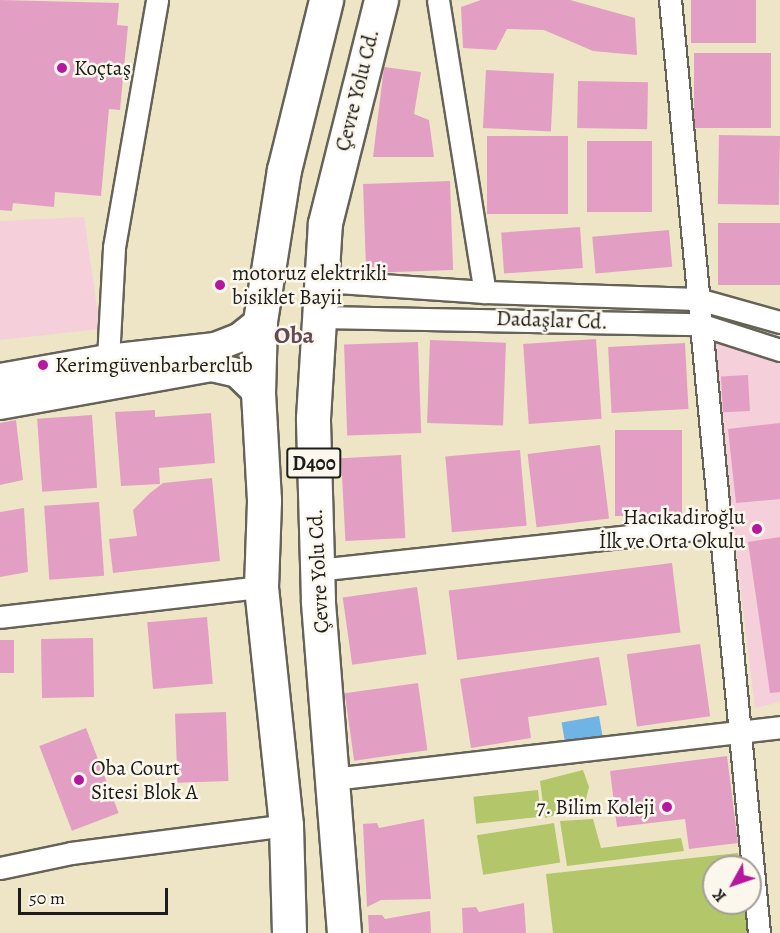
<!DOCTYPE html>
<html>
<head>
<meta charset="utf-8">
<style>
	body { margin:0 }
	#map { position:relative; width:780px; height:933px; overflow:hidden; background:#ede5c6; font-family:Alegreya,serif }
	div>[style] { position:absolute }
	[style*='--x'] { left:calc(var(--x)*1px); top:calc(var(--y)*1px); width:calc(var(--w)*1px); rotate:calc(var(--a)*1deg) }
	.built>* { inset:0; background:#f5cfda }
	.green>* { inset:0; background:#b3c669; transform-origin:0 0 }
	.water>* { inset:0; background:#6fb4e5; transform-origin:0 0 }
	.building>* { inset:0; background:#e39fc3; transform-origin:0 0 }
	.roads { filter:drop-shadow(2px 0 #656258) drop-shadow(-2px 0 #656258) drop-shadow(0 2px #656258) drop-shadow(0 -2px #656258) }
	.street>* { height:21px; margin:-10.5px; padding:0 10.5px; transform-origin:10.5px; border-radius:10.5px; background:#fff }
	.secondary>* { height:28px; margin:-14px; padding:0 14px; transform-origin:14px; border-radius:14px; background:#fff }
	.highway>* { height:33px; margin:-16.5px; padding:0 16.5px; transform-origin:16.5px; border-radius:16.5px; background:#fff }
	.dots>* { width:16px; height:16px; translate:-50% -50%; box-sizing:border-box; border:3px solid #fbf7ec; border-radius:50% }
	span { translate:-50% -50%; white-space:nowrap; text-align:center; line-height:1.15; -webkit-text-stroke:5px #fbf7ec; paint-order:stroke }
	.shield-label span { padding:2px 4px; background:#fbf7ec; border:2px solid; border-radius:4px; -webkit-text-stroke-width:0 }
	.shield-label { font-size:20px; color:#1c1c1c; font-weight:700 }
	.poi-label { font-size:21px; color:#1c1c1c }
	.left { translate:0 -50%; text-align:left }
	.right { translate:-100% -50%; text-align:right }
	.street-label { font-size:21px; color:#1c1c1c }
	.quarter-label { font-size:24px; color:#624a56; font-weight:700 }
	.north { position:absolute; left:702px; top:855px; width:60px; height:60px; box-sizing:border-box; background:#fbf7ec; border:2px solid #a29f99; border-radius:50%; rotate:230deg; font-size:16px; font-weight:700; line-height:24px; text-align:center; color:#1c1c1c }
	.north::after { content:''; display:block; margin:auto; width:21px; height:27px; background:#b5179e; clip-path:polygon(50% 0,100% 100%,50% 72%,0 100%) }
	.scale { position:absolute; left:18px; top:888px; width:150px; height:27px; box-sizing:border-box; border:3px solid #1c1c1c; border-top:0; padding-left:8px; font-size:18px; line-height:21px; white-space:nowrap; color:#1c1c1c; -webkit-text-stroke:4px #fbf7ec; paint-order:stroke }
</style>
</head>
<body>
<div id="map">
	<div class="built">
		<i style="clip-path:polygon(84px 217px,100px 329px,0 340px,0 221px)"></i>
		<i style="clip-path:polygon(710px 335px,780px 356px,780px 702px,755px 708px)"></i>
	</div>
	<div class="green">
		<i style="clip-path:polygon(583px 770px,589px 787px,584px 807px,545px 818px,540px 781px)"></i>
		<i style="left:538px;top:790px;width:27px;height:65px;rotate:84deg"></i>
		<i style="clip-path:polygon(593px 819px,601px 848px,681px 838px,684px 851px,567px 866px,560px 821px)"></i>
		<i style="left:554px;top:823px;width:40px;height:78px;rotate:81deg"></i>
		<i style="clip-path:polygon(738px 853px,740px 867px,714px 867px,714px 903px,744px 903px,747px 933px,553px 933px,546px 874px)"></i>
	</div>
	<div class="water">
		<i style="left:599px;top:716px;width:23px;height:38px;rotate:80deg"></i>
	</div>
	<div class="building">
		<i style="clip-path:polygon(0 0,119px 3px,117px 25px,128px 26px,120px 110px,109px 109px,101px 196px,55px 192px,54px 207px,13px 203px,12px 211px,0 210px)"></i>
		<i style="clip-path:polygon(481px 0,570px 0,635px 18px,637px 55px,593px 51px,544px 30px,507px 29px,496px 50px,463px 48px,461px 7px)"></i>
		<i style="left:691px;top:0;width:65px;height:43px"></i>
		<i style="left:694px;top:53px;width:77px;height:75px"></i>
		<i style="clip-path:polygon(384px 67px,421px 72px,414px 114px,429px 120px,434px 157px,373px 157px)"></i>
		<i style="left:486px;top:70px;width:68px;height:58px;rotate:3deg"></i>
		<i style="left:578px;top:81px;width:70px;height:47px;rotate:1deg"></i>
		<i style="left:719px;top:135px;width:61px;height:69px;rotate:1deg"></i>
		<i style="left:568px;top:136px;width:78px;height:81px;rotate:90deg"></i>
		<i style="left:587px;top:141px;width:65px;height:71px"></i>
		<i style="left:450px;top:181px;width:89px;height:87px;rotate:88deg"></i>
		<i style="left:718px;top:223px;width:62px;height:62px"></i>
		<i style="left:580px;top:227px;width:41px;height:79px;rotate:86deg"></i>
		<i style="left:669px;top:230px;width:37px;height:77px;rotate:85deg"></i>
		<i style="left:596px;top:339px;width:80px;height:73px;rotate:86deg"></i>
		<i style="left:430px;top:340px;width:76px;height:83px;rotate:2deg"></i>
		<i style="left:418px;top:342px;width:91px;height:74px;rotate:88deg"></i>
		<i style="left:685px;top:343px;width:66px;height:77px;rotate:87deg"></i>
		<i style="left:748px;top:375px;width:36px;height:27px;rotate:87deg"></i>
		<i style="clip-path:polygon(155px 410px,155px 417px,211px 413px,215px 463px,159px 468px,160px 484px,121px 486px,115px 412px)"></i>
		<i style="left:92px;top:415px;width:73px;height:55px;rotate:86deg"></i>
		<i style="clip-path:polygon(16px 420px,23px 480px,0 485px,0 423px)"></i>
		<i style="clip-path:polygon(780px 423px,780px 499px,736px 503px,728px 429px)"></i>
		<i style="left:615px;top:430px;width:67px;height:86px"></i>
		<i style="left:600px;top:445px;width:74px;height:73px;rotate:83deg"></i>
		<i style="left:520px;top:450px;width:76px;height:75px;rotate:85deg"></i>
		<i style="left:401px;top:455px;width:83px;height:60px;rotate:87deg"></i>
		<i style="clip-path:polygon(212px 478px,220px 561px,113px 573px,109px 539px,137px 536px,133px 510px,150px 493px,163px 483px)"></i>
		<i style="left:99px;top:502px;width:74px;height:55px;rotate:86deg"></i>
		<i style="clip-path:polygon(24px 508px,28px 572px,0 577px,0 512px)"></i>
		<i style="clip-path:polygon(780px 537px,780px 692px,770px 693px,748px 542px)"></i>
		<i style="left:672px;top:563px;width:70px;height:225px;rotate:83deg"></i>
		<i style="left:417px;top:587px;width:68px;height:75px;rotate:82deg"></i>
		<i style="left:207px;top:617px;width:67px;height:60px;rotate:85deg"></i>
		<i style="left:93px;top:638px;width:59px;height:52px;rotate:89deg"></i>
		<i style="left:0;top:640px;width:14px;height:33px"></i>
		<i style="left:700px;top:644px;width:73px;height:74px;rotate:82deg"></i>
		<i style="clip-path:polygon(599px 657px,607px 705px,528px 717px,531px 738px,471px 748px,460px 679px)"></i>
		<i style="left:418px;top:683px;width:68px;height:74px;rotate:82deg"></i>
		<i style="left:226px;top:712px;width:69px;height:51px;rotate:88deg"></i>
		<i style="left:86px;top:728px;width:91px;height:50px;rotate:69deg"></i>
		<i style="clip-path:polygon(727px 756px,738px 843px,689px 849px,685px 819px,617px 827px,610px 771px)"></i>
		<i style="clip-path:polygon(424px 819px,431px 899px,381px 900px,367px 907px,363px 824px,377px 823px,379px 828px)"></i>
		<i style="clip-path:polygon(524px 903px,526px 933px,463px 933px,462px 908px,476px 907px,479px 912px)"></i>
		<i style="clip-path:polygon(430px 911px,431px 933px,369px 933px,368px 915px,382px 915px,385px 919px)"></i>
	</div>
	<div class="roads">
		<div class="street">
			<i style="--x:438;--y:0;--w:296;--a:80.9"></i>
			<i style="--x:670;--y:0;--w:937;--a:84.55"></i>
			<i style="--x:323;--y:281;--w:162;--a:3.9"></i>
			<i style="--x:485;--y:292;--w:213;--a:1.9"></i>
			<i style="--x:698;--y:299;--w:85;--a:15.7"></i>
			<i style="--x:321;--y:317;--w:378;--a:1.1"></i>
			<i style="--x:699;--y:324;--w:85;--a:17.8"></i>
			<i style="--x:108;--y:359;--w:112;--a:-86.9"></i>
			<i style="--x:114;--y:247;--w:251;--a:-80.1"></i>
			<i style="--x:317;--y:570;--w:404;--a:-6.2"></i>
			<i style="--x:0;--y:617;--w:263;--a:-6.6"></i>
			<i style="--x:332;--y:779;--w:451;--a:-6.6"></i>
			<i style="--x:0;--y:868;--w:73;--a:-11.9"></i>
			<i style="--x:71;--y:853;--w:217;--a:-7.4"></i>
		</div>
		<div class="secondary">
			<i style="--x:0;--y:378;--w:110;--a:-10"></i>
			<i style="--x:108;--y:359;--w:108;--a:-6.4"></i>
			<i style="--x:215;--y:347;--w:26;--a:-21"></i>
			<i style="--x:239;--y:338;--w:27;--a:-39"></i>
			<i style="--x:0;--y:405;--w:215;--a:-10.2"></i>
			<i style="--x:212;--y:367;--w:26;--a:13"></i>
			<i style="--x:237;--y:373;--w:29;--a:44"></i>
		</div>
		<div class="highway">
			<i style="--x:289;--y:933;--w:108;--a:-91.6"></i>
			<i style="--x:286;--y:825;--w:239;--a:-96"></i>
			<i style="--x:261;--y:587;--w:87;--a:-88"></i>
			<i style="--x:264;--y:500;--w:107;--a:-93.2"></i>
			<i style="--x:258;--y:393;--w:72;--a:-88.4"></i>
			<i style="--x:260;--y:321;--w:153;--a:-81"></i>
			<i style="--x:284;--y:170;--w:175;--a:-76.1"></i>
			<i style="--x:344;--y:933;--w:334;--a:-94.5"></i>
			<i style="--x:318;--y:600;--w:182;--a:-91.6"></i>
			<i style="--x:313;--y:418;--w:195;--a:-86.5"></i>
			<i style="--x:325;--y:223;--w:230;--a:-75.9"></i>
		</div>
	</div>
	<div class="dots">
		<i style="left:62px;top:68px;background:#b5179e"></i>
		<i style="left:220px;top:285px;background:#b5179e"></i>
		<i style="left:43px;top:365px;background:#b5179e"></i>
		<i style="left:757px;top:529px;background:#b5179e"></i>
		<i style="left:79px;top:780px;background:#b5179e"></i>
		<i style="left:667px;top:807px;background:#b5179e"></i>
	</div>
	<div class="shield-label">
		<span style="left:314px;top:463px">D400</span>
	</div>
	<div class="poi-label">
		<span class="left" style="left:74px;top:68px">Koçtaş</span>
		<span class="left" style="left:232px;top:285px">motoruz elektrikli<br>bisiklet Bayii</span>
		<span class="left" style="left:55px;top:365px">Kerimgüvenbarberclub</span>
		<span class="right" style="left:745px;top:529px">Hacıkadiroğlu<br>İlk ve Orta Okulu</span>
		<span class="left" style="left:91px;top:780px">Oba Court<br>Sitesi Blok A</span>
		<span class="right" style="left:655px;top:807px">7. Bilim Koleji</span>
	</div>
	<div class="street-label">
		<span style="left:357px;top:90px;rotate:-76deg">Çevre Yolu Cd.</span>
		<span style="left:552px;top:320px;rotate:2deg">Dadaşlar Cd.</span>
		<span style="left:318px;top:571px;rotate:-93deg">Çevre Yolu Cd.</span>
	</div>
	<div class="quarter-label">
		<span style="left:294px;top:336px">Oba</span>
	</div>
	<div class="north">K</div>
	<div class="scale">50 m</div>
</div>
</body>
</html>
